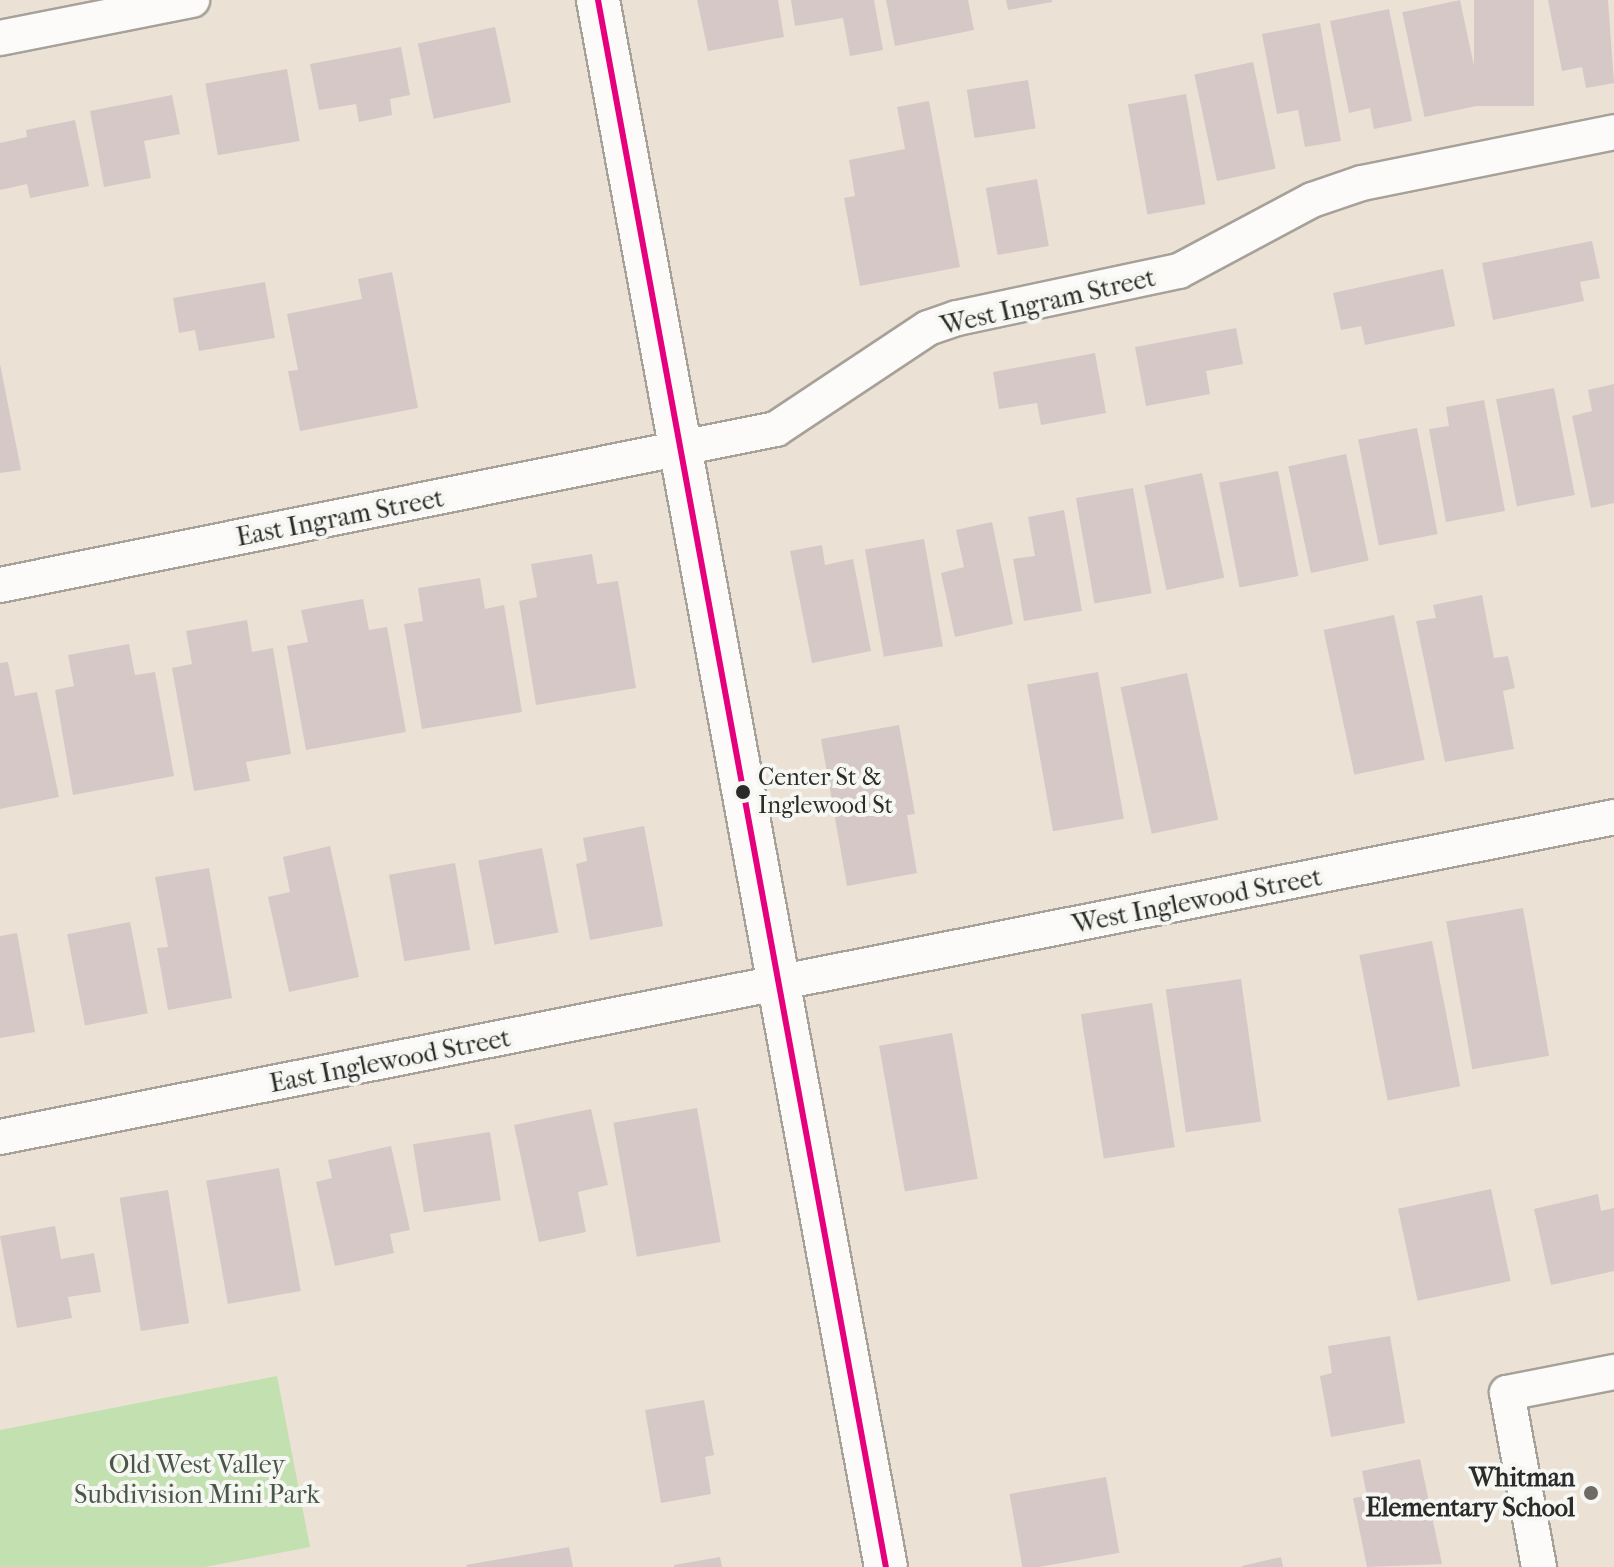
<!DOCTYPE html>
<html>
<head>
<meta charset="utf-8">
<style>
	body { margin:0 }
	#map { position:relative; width:1614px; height:1567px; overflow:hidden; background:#ebe2d5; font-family:"IM FELL French Canon",serif }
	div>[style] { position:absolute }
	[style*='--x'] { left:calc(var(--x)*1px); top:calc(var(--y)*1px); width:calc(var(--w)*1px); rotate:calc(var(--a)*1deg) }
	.green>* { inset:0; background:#c2e0b0 }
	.building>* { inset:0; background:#d5c8c7; transform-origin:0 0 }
	.roads { filter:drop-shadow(2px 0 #a6a199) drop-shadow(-2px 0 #a6a199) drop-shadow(0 2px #a6a199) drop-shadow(0 -2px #a6a199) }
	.minor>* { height:34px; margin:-17px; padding:0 17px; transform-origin:17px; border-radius:17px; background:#fcfbf9 }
	.tertiary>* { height:42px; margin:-21px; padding:0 21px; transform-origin:21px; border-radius:21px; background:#fcfbf9 }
	.bus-1>* { height:6px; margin:-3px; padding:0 3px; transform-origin:3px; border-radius:3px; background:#e5007d }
	.dots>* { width:22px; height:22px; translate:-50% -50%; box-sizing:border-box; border:4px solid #f6f6f2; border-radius:50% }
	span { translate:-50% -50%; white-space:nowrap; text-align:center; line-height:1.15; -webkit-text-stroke:8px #f6f6f2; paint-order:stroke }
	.bus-label { font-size:24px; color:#2b2b2b }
	.left { translate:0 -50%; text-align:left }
	.street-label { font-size:26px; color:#2b2b2b }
	.park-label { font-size:26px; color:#485845 }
	.poi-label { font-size:26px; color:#2b2b2b; font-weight:700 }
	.right { translate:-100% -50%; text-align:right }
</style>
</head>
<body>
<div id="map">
	<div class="green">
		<i style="clip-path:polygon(277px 1376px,310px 1547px,205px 1567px,0 1567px,0 1430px)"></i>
	</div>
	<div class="building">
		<i style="clip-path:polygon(697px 0,778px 0,784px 37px,708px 51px)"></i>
		<i style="clip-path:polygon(791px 0,874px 0,883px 50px,850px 56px,843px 18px,795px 26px)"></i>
		<i style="clip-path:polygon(886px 0,968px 0,974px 30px,895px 46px)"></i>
		<i style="clip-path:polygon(1006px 0,1052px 0,1052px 2px,1008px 10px)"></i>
		<i style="left:1460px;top:0;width:107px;height:59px;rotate:78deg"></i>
		<i style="left:1474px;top:0;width:60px;height:106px"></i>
		<i style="clip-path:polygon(1548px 0,1608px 0,1614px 83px,1586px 88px,1582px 67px,1562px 71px)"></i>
		<i style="clip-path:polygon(1389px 9px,1412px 121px,1374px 129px,1370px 108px,1349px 113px,1330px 21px)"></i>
		<i style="clip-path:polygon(1320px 23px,1341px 141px,1305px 147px,1298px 110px,1277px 114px,1262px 34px)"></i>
		<i style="left:495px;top:27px;width:77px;height:79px;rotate:78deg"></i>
		<i style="clip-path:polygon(401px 47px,410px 95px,390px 99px,392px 115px,359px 122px,356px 104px,319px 110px,310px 64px)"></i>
		<i style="left:1253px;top:62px;width:109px;height:60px;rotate:78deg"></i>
		<i style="left:287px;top:69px;width:73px;height:83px;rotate:80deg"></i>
		<i style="left:1028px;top:80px;width:49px;height:62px;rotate:81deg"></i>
		<i style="left:1186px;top:94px;width:112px;height:59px;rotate:80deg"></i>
		<i style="clip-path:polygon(172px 95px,180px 134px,144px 141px,151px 178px,104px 187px,90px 111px)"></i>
		<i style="clip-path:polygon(929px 101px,960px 267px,860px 286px,844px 198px,855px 196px,849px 160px,905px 149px,897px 107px)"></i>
		<i style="clip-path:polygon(75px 120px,89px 186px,30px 198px,27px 184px,0 190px,0 143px,27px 137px,26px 130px)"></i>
		<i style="left:1037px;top:179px;width:68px;height:52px;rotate:80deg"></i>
		<i style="clip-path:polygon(1592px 241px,1600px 278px,1580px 282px,1584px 301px,1493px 320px,1482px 263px)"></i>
		<i style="clip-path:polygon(1443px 269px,1455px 326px,1365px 345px,1361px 326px,1341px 330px,1333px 293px)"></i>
		<i style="clip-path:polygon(392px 272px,418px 408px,300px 431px,288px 371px,298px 370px,287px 314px,362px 299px,358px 279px)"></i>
		<i style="clip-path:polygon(265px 282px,275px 338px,199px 351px,195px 330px,179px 333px,173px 298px)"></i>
		<i style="clip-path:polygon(1236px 328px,1243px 364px,1206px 371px,1210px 394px,1146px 406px,1135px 347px)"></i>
		<i style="clip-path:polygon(1095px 353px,1106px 413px,1041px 425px,1037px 403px,999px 409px,993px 372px)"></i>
		<i style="clip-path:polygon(0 364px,21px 470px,0 473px)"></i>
		<i style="clip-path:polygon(1614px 384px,1614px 503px,1591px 508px,1572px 416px,1592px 411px,1588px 390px)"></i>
		<i style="left:1554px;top:388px;width:109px;height:59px;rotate:79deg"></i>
		<i style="clip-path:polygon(1484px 400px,1505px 511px,1446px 522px,1429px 429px,1449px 426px,1446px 407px)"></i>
		<i style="left:1417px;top:428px;width:108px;height:60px;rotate:79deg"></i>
		<i style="left:1346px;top:454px;width:109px;height:59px;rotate:78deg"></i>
		<i style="left:1278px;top:471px;width:107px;height:60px;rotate:79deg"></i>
		<i style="left:1202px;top:473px;width:107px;height:59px;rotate:78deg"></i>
		<i style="left:1133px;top:488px;width:107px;height:58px;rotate:80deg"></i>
		<i style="clip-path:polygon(1064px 510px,1082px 611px,1024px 621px,1013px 559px,1035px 556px,1028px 517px)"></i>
		<i style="clip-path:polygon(992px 522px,1013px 624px,955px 637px,941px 573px,964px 567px,956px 530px)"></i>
		<i style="left:924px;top:539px;width:109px;height:60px;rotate:80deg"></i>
		<i style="clip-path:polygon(822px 545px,825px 565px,853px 559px,871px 651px,812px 663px,790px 551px)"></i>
		<i style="clip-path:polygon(592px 554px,597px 584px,618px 581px,636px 688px,536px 705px,519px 601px,537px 597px,531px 564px)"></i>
		<i style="clip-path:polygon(480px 578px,485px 609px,504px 605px,522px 712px,422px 729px,404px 624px,423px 621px,418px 588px)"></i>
		<i style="clip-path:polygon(1482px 595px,1494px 658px,1508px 656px,1515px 688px,1503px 691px,1514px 749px,1445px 762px,1416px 621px,1436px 618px,1433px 605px)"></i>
		<i style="clip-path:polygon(363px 599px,369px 630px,387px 627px,406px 732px,306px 750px,287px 646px,308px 642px,301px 610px)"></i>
		<i style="left:1394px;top:615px;width:148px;height:72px;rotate:78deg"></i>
		<i style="clip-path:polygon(247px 620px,252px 652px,273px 648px,291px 754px,246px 762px,250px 781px,194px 791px,172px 668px,192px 664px,186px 631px)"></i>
		<i style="clip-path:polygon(129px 644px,135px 675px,155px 672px,174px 776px,73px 795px,55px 690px,74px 686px,68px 655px)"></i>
		<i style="clip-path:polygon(8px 662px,15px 696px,37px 692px,59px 797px,0 809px,0 663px)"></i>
		<i style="left:1098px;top:672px;width:149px;height:72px;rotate:80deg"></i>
		<i style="left:1187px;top:673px;width:150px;height:68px;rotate:78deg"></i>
		<i style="clip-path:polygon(899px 725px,915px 814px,907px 815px,917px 873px,847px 886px,821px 739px)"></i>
		<i style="clip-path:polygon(644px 826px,663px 926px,590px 940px,576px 864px,587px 861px,583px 838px)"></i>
		<i style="clip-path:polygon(330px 846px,359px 977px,289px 992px,268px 897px,290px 892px,283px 857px)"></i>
		<i style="left:542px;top:848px;width:86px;height:65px;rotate:79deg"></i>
		<i style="left:455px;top:863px;width:88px;height:67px;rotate:80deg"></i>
		<i style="clip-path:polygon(209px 868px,232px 998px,168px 1010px,157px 948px,168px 947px,155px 877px)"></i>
		<i style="left:1523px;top:908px;width:150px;height:78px;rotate:80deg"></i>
		<i style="left:130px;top:922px;width:93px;height:64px;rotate:79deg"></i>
		<i style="clip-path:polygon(17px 933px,35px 1032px,0 1038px,0 936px)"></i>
		<i style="left:1432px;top:941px;width:148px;height:74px;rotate:79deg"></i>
		<i style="left:1241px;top:979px;width:144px;height:76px;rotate:82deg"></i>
		<i style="left:1152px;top:1003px;width:146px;height:72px;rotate:81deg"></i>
		<i style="left:952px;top:1033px;width:148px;height:74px;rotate:80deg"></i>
		<i style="left:697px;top:1108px;width:136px;height:85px;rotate:80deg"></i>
		<i style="clip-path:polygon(591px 1109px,608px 1185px,578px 1192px,586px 1232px,539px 1242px,514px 1125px)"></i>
		<i style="left:490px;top:1132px;width:69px;height:78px;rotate:81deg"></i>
		<i style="clip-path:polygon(391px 1146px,410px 1230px,390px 1234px,394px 1253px,335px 1266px,316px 1182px,332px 1178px,328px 1160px)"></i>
		<i style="left:279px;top:1168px;width:125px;height:74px;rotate:80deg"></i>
		<i style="left:1491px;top:1189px;width:94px;height:95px;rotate:78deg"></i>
		<i style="left:168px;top:1190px;width:135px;height:49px;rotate:81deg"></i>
		<i style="clip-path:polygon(1598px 1194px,1601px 1211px,1614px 1208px,1614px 1271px,1551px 1285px,1534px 1209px)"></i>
		<i style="clip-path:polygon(55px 1226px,61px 1259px,94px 1253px,101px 1292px,68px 1297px,72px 1318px,17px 1328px,0 1236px)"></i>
		<i style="clip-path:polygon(1390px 1336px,1405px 1423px,1331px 1437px,1320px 1376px,1332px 1373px,1328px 1346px)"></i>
		<i style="clip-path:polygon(704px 1400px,714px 1455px,705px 1457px,711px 1494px,661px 1503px,645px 1410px)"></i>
		<i style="clip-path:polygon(1420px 1459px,1442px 1564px,1367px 1567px,1353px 1498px,1367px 1496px,1362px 1471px)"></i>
		<i style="left:1106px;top:1477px;width:77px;height:98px;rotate:80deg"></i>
		<i style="clip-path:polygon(569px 1547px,573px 1567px,467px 1567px,466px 1565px)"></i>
		<i style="clip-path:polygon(720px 1557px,722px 1567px,674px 1567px,674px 1565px)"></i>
		<i style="clip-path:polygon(1281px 1557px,1283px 1567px,1242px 1567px,1242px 1566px)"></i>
	</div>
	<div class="roads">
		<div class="minor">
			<i style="--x:0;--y:38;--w:196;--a:-11.2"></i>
			<i style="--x:0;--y:585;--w:792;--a:-11.37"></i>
			<i style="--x:776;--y:429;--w:182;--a:-33.6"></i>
			<i style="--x:928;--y:328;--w:31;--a:-19"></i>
			<i style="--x:957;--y:318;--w:227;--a:-12"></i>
			<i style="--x:1179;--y:271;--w:151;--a:-28.1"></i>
			<i style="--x:1312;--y:200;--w:53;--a:-18.8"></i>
			<i style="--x:1362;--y:183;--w:257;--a:-11.4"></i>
			<i style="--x:0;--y:1137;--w:1645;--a:-11.21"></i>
			<i style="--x:1539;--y:1567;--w:177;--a:-100.4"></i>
			<i style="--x:1507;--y:1393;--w:109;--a:-11.1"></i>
		</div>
		<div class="tertiary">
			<i style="--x:598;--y:0;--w:1593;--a:79.59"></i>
		</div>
	</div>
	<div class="bus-1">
		<i style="--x:598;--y:0;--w:1593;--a:79.59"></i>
	</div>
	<div class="dots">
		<i style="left:743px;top:792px;background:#2b2b2b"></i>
		<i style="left:1591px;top:1493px;background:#6e6b66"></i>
	</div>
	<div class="bus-label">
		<span class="left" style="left:758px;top:792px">Center St &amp;<br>Inglewood St</span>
	</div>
	<div class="street-label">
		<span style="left:1048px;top:302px;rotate:-13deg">West Ingram Street</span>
		<span style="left:340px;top:518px;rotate:-11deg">East Ingram Street</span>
		<span style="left:1197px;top:901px;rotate:-11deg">West Inglewood Street</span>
		<span style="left:390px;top:1061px;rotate:-11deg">East Inglewood Street</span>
	</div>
	<div class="park-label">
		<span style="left:197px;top:1480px">Old West Valley<br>Subdivision Mini Park</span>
	</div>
	<div class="poi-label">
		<span class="right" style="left:1575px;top:1493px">Whitman<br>Elementary School</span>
	</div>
</div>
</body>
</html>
